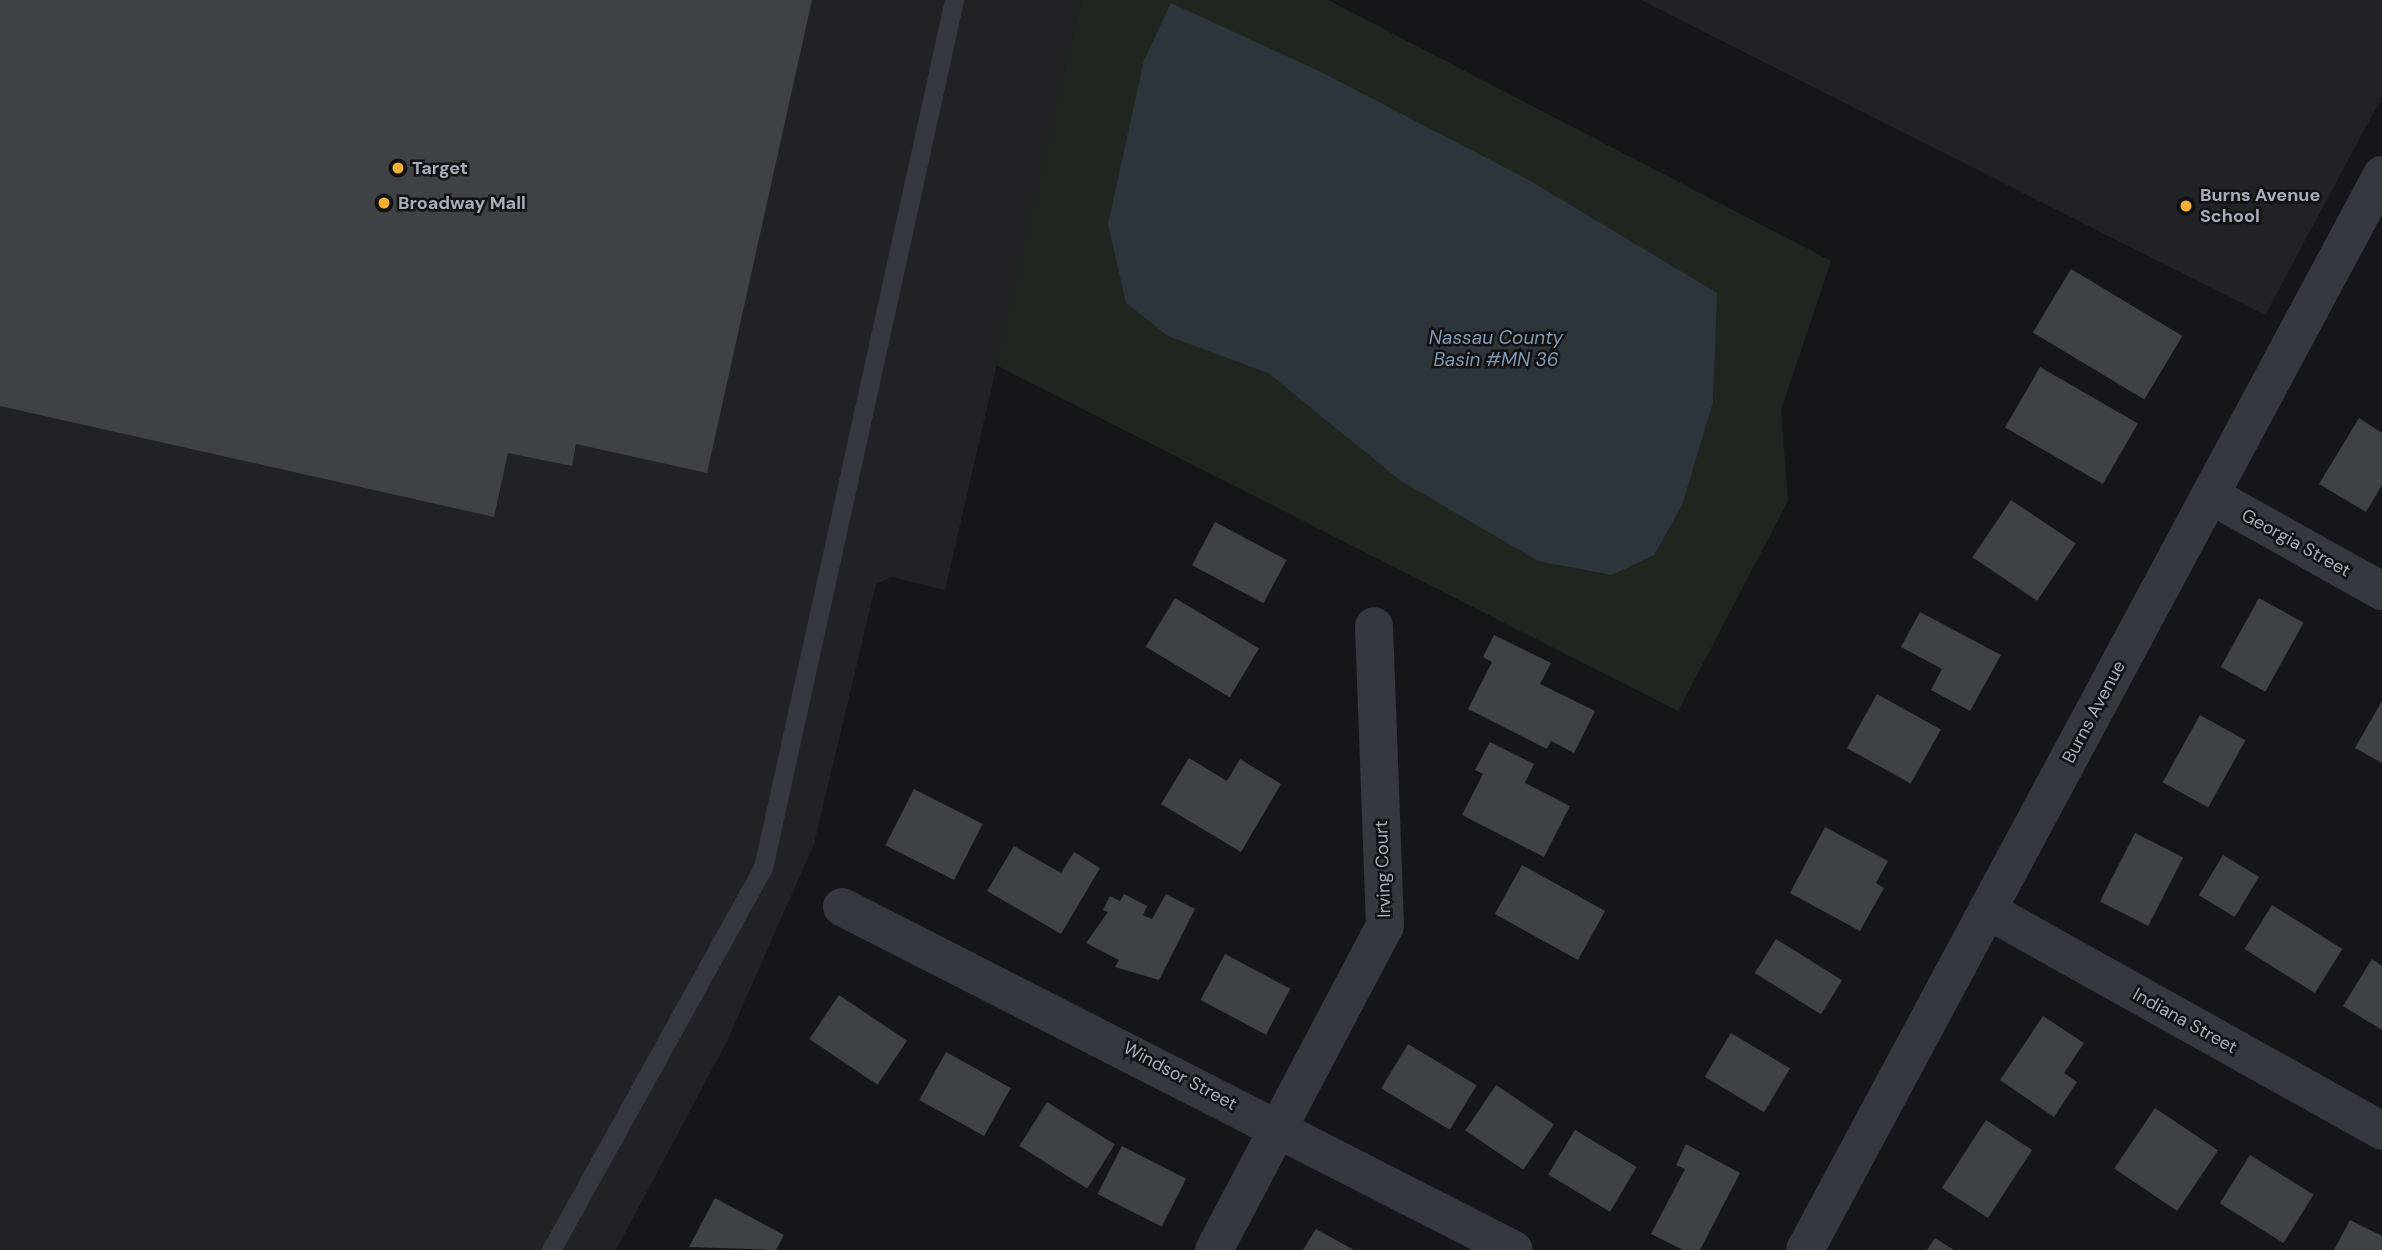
<!DOCTYPE html>
<html>
<head>
<meta charset="utf-8">
<style>
	body { margin:0 }
	#map { position:relative; width:2382px; height:1250px; overflow:hidden; background:#161618; font-family:"DM Sans",sans-serif }
	div>[style] { position:absolute }
	[style*='--x'] { left:calc(var(--x)*1px); top:calc(var(--y)*1px); width:calc(var(--w)*1px); rotate:calc(var(--a)*1deg) }
	.built>* { inset:0; background:#222225 }
	.green>* { inset:0; background:#1e261f }
	.water>* { inset:0; background:#2c353c }
	.building>* { inset:0; background:#404145; transform-origin:0 0 }
	.lane>* { height:19px; margin:-9.5px; padding:0 9.5px; transform-origin:9.5px; border-radius:9.5px; background:#37383d }
	.street>* { height:38px; margin:-19px; padding:0 19px; transform-origin:19px; border-radius:19px; background:#37383d }
	.dots>* { width:19px; height:19px; translate:-50% -50%; box-sizing:border-box; border:4px solid #111113; border-radius:50% }
	span { translate:-50% -50%; white-space:nowrap; text-align:center; line-height:1.15; -webkit-text-stroke:5px #111113; paint-order:stroke }
	.poi-label { font-size:18px; color:#a8adb8; font-weight:700 }
	.left { translate:0 -50%; text-align:left }
	.street-label { font-size:18px; color:#a8adb8 }
	.water-label { font-size:19px; color:#7f9bb3; font-style:italic }
</style>
</head>
<body>
<div id="map">
	<div class="built">
		<i style="clip-path:polygon(0 0,1081px 0,945px 590px,892px 577px,876px 584px,814px 844px,727px 1041px,616px 1250px,0 1250px)"></i>
		<i style="clip-path:polygon(1641px 0,2382px 0,2382px 97px,2265px 315px)"></i>
	</div>
	<div class="green">
		<i style="clip-path:polygon(1081px 0,1328px 0,1831px 261px,1781px 410px,1788px 501px,1678px 711px,996px 365px)"></i>
	</div>
	<div class="water">
		<i style="clip-path:polygon(1171px 3px,1323px 73px,1527px 179px,1717px 293px,1713px 402px,1682px 505px,1654px 555px,1612px 575px,1538px 561px,1401px 481px,1268px 373px,1168px 336px,1126px 303px,1108px 224px,1144px 60px)"></i>
	</div>
	<div class="building">
		<i style="clip-path:polygon(0 0,812px 0,707px 473px,576px 444px,572px 466px,508px 453px,494px 517px,0 406px)"></i>
		<i style="left:2071px;top:269px;width:130px;height:74px;rotate:31deg"></i>
		<i style="left:2040px;top:367px;width:113px;height:70px;rotate:30deg"></i>
		<i style="clip-path:polygon(2359px 418px,2382px 433px,2382px 485px,2366px 512px,2319px 484px)"></i>
		<i style="left:2011px;top:500px;width:78px;height:69px;rotate:34deg"></i>
		<i style="left:1215px;top:522px;width:81px;height:49px;rotate:28deg"></i>
		<i style="left:1175px;top:598px;width:98px;height:57px;rotate:31deg"></i>
		<i style="left:2259px;top:598px;width:51px;height:79px;rotate:29deg"></i>
		<i style="clip-path:polygon(1920px 612px,2001px 655px,1970px 711px,1931px 690px,1942px 669px,1901px 647px)"></i>
		<i style="clip-path:polygon(1494px 635px,1551px 663px,1540px 684px,1595px 711px,1574px 753px,1551px 741px,1547px 749px,1468px 709px,1492px 662px,1483px 657px)"></i>
		<i style="left:1877px;top:694px;width:73px;height:62px;rotate:29deg"></i>
		<i style="clip-path:polygon(2382px 701px,2382px 763px,2355px 748px)"></i>
		<i style="left:2200px;top:715px;width:52px;height:77px;rotate:29deg"></i>
		<i style="clip-path:polygon(1490px 742px,1534px 764px,1525px 783px,1570px 806px,1544px 857px,1462px 815px,1483px 774px,1475px 770px)"></i>
		<i style="clip-path:polygon(1189px 758px,1227px 781px,1240px 759px,1281px 784px,1241px 852px,1161px 804px)"></i>
		<i style="left:914px;top:789px;width:77px;height:63px;rotate:27deg"></i>
		<i style="clip-path:polygon(1825px 827px,1888px 861px,1876px 883px,1884px 888px,1860px 931px,1790px 893px)"></i>
		<i style="left:2135px;top:833px;width:54px;height:77px;rotate:27deg"></i>
		<i style="clip-path:polygon(1014px 846px,1061px 873px,1074px 852px,1100px 868px,1061px 934px,987px 891px)"></i>
		<i style="left:2223px;top:855px;width:42px;height:47px;rotate:31deg"></i>
		<i style="left:1522px;top:865px;width:95px;height:56px;rotate:29deg"></i>
		<i style="clip-path:polygon(1124px 894px,1147px 906px,1143px 915px,1152px 919px,1166px 894px,1195px 909px,1159px 980px,1115px 967px,1119px 960px,1086px 943px,1108px 912px,1103px 910px,1110px 896px,1120px 901px)"></i>
		<i style="left:2272px;top:905px;width:83px;height:52px;rotate:32deg"></i>
		<i style="left:1776px;top:939px;width:78px;height:40px;rotate:32deg"></i>
		<i style="left:1225px;top:954px;width:74px;height:52px;rotate:28deg"></i>
		<i style="clip-path:polygon(2372px 959px,2382px 966px,2382px 1030px,2343px 1006px)"></i>
		<i style="left:839px;top:995px;width:82px;height:53px;rotate:34deg"></i>
		<i style="clip-path:polygon(2043px 1016px,2084px 1043px,2064px 1073px,2077px 1082px,2054px 1117px,2000px 1080px)"></i>
		<i style="left:1731px;top:1033px;width:69px;height:51px;rotate:31deg"></i>
		<i style="left:1408px;top:1044px;width:80px;height:52px;rotate:31deg"></i>
		<i style="left:946px;top:1052px;width:74px;height:55px;rotate:29deg"></i>
		<i style="left:1496px;top:1085px;width:70px;height:55px;rotate:34deg"></i>
		<i style="left:1047px;top:1102px;width:80px;height:52px;rotate:32deg"></i>
		<i style="left:2155px;top:1108px;width:76px;height:73px;rotate:34deg"></i>
		<i style="left:1986px;top:1120px;width:55px;height:81px;rotate:33deg"></i>
		<i style="left:1575px;top:1130px;width:72px;height:52px;rotate:31deg"></i>
		<i style="clip-path:polygon(1686px 1144px,1740px 1173px,1700px 1250px,1683px 1250px,1651px 1234px,1685px 1169px,1676px 1165px)"></i>
		<i style="left:1122px;top:1146px;width:72px;height:54px;rotate:27deg"></i>
		<i style="left:2250px;top:1155px;width:75px;height:57px;rotate:32deg"></i>
		<i style="clip-path:polygon(715px 1198px,784px 1235px,776px 1250px,689px 1247px)"></i>
		<i style="clip-path:polygon(2350px 1220px,2382px 1236px,2382px 1250px,2334px 1250px)"></i>
		<i style="clip-path:polygon(1316px 1229px,1354px 1250px,1303px 1250px)"></i>
		<i style="clip-path:polygon(1935px 1238px,1954px 1250px,1927px 1250px)"></i>
	</div>
	<div class="lane">
		<i style="--x:551;--y:1250;--w:437;--a:-61"></i>
		<i style="--x:763;--y:868;--w:889;--a:-77.59"></i>
	</div>
	<div class="street">
		<i style="--x:2210;--y:495;--w:197;--a:29.2"></i>
		<i style="--x:842;--y:907;--w:754;--a:27.04"></i>
		<i style="--x:1987;--y:910;--w:453;--a:29.2"></i>
		<i style="--x:1214;--y:1250;--w:366;--a:-62.2"></i>
		<i style="--x:1385;--y:926;--w:300;--a:-92.1"></i>
		<i style="--x:1805;--y:1250;--w:1220;--a:-61.78"></i>
	</div>
	<div class="dots">
		<i style="left:398px;top:168px;background:#f2b134"></i>
		<i style="left:384px;top:203px;background:#f2b134"></i>
		<i style="left:2186px;top:206px;background:#f2b134"></i>
	</div>
	<div class="poi-label">
		<span class="left" style="left:412px;top:168px">Target</span>
		<span class="left" style="left:2200px;top:206px">Burns Avenue<br>School</span>
		<span class="left" style="left:398px;top:203px">Broadway Mall</span>
	</div>
	<div class="street-label">
		<span style="left:2296px;top:543px;rotate:29deg">Georgia Street</span>
		<span style="left:2094px;top:712px;rotate:-62deg">Burns Avenue</span>
		<span style="left:1383px;top:869px;rotate:-92deg">Irving Court</span>
		<span style="left:2185px;top:1021px;rotate:29deg">Indiana Street</span>
		<span style="left:1180px;top:1076px;rotate:28deg">Windsor Street</span>
	</div>
	<div class="water-label">
		<span style="left:1496px;top:349px">Nassau County<br>Basin #MN 36</span>
	</div>
</div>
</body>
</html>
